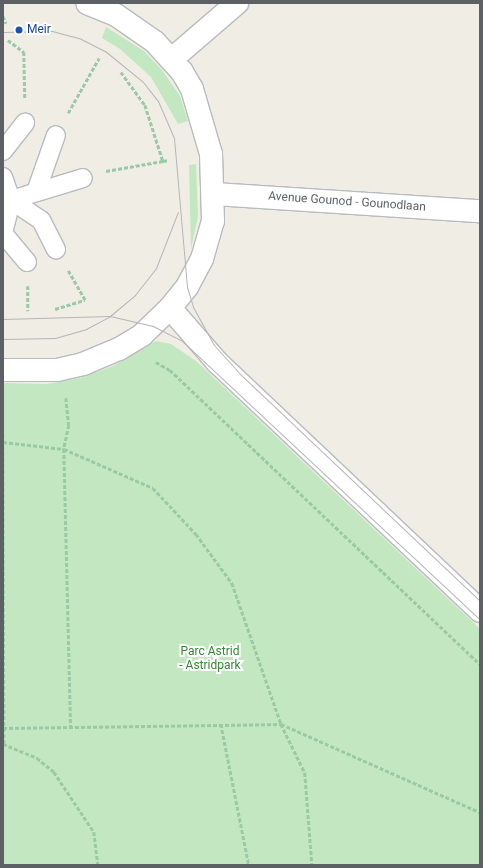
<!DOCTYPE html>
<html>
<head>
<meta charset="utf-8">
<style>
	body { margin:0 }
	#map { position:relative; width:483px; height:868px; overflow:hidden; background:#f0ede5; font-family:Roboto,sans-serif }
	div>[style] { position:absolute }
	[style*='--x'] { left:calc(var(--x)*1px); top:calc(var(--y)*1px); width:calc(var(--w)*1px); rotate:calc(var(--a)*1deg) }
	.green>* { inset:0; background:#c3e8c1 }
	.path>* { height:2.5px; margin-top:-1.25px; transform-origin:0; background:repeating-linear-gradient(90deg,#9ac9a5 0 4px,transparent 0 6px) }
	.roads { filter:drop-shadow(1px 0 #b8bbbf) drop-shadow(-1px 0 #b8bbbf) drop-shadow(0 1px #b8bbbf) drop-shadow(0 -1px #b8bbbf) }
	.pedestrian>* { height:18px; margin:-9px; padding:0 9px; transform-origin:9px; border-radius:9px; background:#fff }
	.minor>* { height:22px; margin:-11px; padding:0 11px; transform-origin:11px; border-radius:11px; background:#fff }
	.tertiary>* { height:22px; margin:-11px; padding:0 11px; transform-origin:11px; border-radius:11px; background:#fff }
	.tram>* { height:1px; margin:-0.5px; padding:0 0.5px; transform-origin:0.5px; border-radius:0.5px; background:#b4b5b6 }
	.dots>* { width:11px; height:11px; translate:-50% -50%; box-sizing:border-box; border:2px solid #fff; border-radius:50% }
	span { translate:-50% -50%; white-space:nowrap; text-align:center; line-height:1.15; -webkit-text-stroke:4px #fff; paint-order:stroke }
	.transit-label { font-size:12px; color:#164399 }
	.left { translate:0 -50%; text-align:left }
	.street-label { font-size:12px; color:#5d6166 }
	.park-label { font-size:12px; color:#338733 }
	.frame { position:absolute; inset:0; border:4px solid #5d6166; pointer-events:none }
</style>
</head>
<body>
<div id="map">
	<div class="green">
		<i style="clip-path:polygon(106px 27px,144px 51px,162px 70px,180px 96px,188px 121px,178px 124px,151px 77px,120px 49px,102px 38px)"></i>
		<i style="clip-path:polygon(196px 164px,198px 216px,191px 249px,189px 165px)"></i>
		<i style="clip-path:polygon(156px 341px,171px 344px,196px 361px,480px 629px,480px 865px,3px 865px,3px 383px,47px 384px,80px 378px,113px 366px)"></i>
	</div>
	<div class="path">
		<i style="--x:3;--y:16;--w:8;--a:67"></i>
		<i style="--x:8;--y:40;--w:20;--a:37"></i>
		<i style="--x:24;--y:52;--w:47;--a:88.8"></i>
		<i style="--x:121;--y:72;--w:41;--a:54"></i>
		<i style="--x:145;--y:105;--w:59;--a:72.2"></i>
		<i style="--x:163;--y:161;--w:6;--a:-9"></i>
		<i style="--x:68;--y:113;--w:63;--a:-60.6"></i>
		<i style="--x:106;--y:171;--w:58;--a:-10"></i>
		<i style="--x:28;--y:286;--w:25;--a:90"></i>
		<i style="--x:55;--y:309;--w:31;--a:-17"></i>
		<i style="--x:85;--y:300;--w:34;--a:-120"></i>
		<i style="--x:156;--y:362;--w:16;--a:30"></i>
		<i style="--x:170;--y:370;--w:427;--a:43.5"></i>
		<i style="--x:66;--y:398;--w:27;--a:84"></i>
		<i style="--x:69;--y:425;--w:25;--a:102"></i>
		<i style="--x:64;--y:449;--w:280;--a:88.6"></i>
		<i style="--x:3;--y:434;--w:310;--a:89.8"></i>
		<i style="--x:3;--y:442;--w:61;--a:6.5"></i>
		<i style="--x:64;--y:449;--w:97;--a:23.7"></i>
		<i style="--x:153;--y:488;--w:63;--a:46.9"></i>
		<i style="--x:196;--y:534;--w:61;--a:53.7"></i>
		<i style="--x:232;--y:583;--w:149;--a:70.8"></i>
		<i style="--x:281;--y:724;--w:55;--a:63.9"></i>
		<i style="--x:305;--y:773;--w:92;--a:85.6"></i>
		<i style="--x:221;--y:724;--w:144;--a:78.8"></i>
		<i style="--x:3;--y:728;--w:278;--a:-0.8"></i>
		<i style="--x:281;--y:724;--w:218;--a:23.9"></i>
		<i style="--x:3;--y:744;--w:37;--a:22"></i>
		<i style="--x:37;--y:758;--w:22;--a:39"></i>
		<i style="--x:54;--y:772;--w:72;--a:56.3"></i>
		<i style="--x:94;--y:832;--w:33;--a:83"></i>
	</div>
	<div class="roads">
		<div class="pedestrian">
			<i style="--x:3;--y:151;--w:36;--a:-52"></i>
			<i style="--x:3;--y:177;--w:24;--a:71"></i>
			<i style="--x:11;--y:200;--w:36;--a:34"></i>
			<i style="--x:41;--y:220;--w:33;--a:63"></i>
			<i style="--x:36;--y:192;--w:60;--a:-70.7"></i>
			<i style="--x:27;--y:262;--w:38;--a:-130"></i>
			<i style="--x:3;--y:233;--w:34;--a:-76"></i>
			<i style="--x:11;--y:200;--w:75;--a:-17"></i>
		</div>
		<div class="minor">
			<i style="--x:172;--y:59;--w:86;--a:-40.7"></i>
			<i style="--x:214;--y:194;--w:267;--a:3.7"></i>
		</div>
		<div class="tertiary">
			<i style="--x:170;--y:308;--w:72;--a:49"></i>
			<i style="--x:217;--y:362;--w:362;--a:43.4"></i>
			<i style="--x:3;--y:370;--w:54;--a:0"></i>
			<i style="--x:57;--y:370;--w:27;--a:-13"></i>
			<i style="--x:83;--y:364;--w:39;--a:-23"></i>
			<i style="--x:119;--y:349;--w:27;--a:-31"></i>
			<i style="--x:142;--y:335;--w:39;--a:-44"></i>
			<i style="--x:170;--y:308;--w:27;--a:-51"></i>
			<i style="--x:187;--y:287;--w:32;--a:-62"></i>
			<i style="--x:202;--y:259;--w:40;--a:-74"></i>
			<i style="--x:213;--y:221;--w:67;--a:-91.7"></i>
			<i style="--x:211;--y:154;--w:68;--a:-106.3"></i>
			<i style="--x:192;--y:89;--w:20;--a:-120"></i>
			<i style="--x:182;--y:72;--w:40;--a:-132"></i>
			<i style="--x:155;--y:42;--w:47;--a:-145.3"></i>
			<i style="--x:116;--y:15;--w:31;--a:-158"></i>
		</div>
	</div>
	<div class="tram">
		<i style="--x:3;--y:32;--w:49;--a:-1.2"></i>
		<i style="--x:52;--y:31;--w:30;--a:15"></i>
		<i style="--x:81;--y:39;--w:27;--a:27"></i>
		<i style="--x:105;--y:51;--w:49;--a:39.2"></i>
		<i style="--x:143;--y:82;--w:24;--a:52"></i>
		<i style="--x:158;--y:101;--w:40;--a:66.6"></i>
		<i style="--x:174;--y:138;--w:150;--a:85"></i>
		<i style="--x:187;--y:287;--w:21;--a:73"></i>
		<i style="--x:193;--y:307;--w:43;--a:61.1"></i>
		<i style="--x:214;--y:345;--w:39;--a:48"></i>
		<i style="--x:240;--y:374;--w:330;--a:43.4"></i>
		<i style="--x:3;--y:319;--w:107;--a:-1.6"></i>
		<i style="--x:110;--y:316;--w:44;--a:13.1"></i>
		<i style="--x:153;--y:326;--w:31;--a:27"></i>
		<i style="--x:181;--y:340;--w:410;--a:43.1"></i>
		<i style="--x:3;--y:339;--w:52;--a:-1.1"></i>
		<i style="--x:55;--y:338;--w:32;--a:-16"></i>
		<i style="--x:86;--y:329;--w:27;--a:-28"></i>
		<i style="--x:110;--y:316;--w:33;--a:-40"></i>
		<i style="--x:135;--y:295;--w:34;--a:-52"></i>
		<i style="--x:156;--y:268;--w:60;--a:-68.6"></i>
	</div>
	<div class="dots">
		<i style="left:19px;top:30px;background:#1a4fb4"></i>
	</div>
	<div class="transit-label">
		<span class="left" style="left:27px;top:30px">Meir</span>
	</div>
	<div class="street-label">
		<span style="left:347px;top:202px;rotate:4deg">Avenue Gounod - Gounodlaan</span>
	</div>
	<div class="park-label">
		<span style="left:210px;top:659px">Parc Astrid<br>- Astridpark</span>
	</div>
	<div class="frame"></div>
</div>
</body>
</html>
